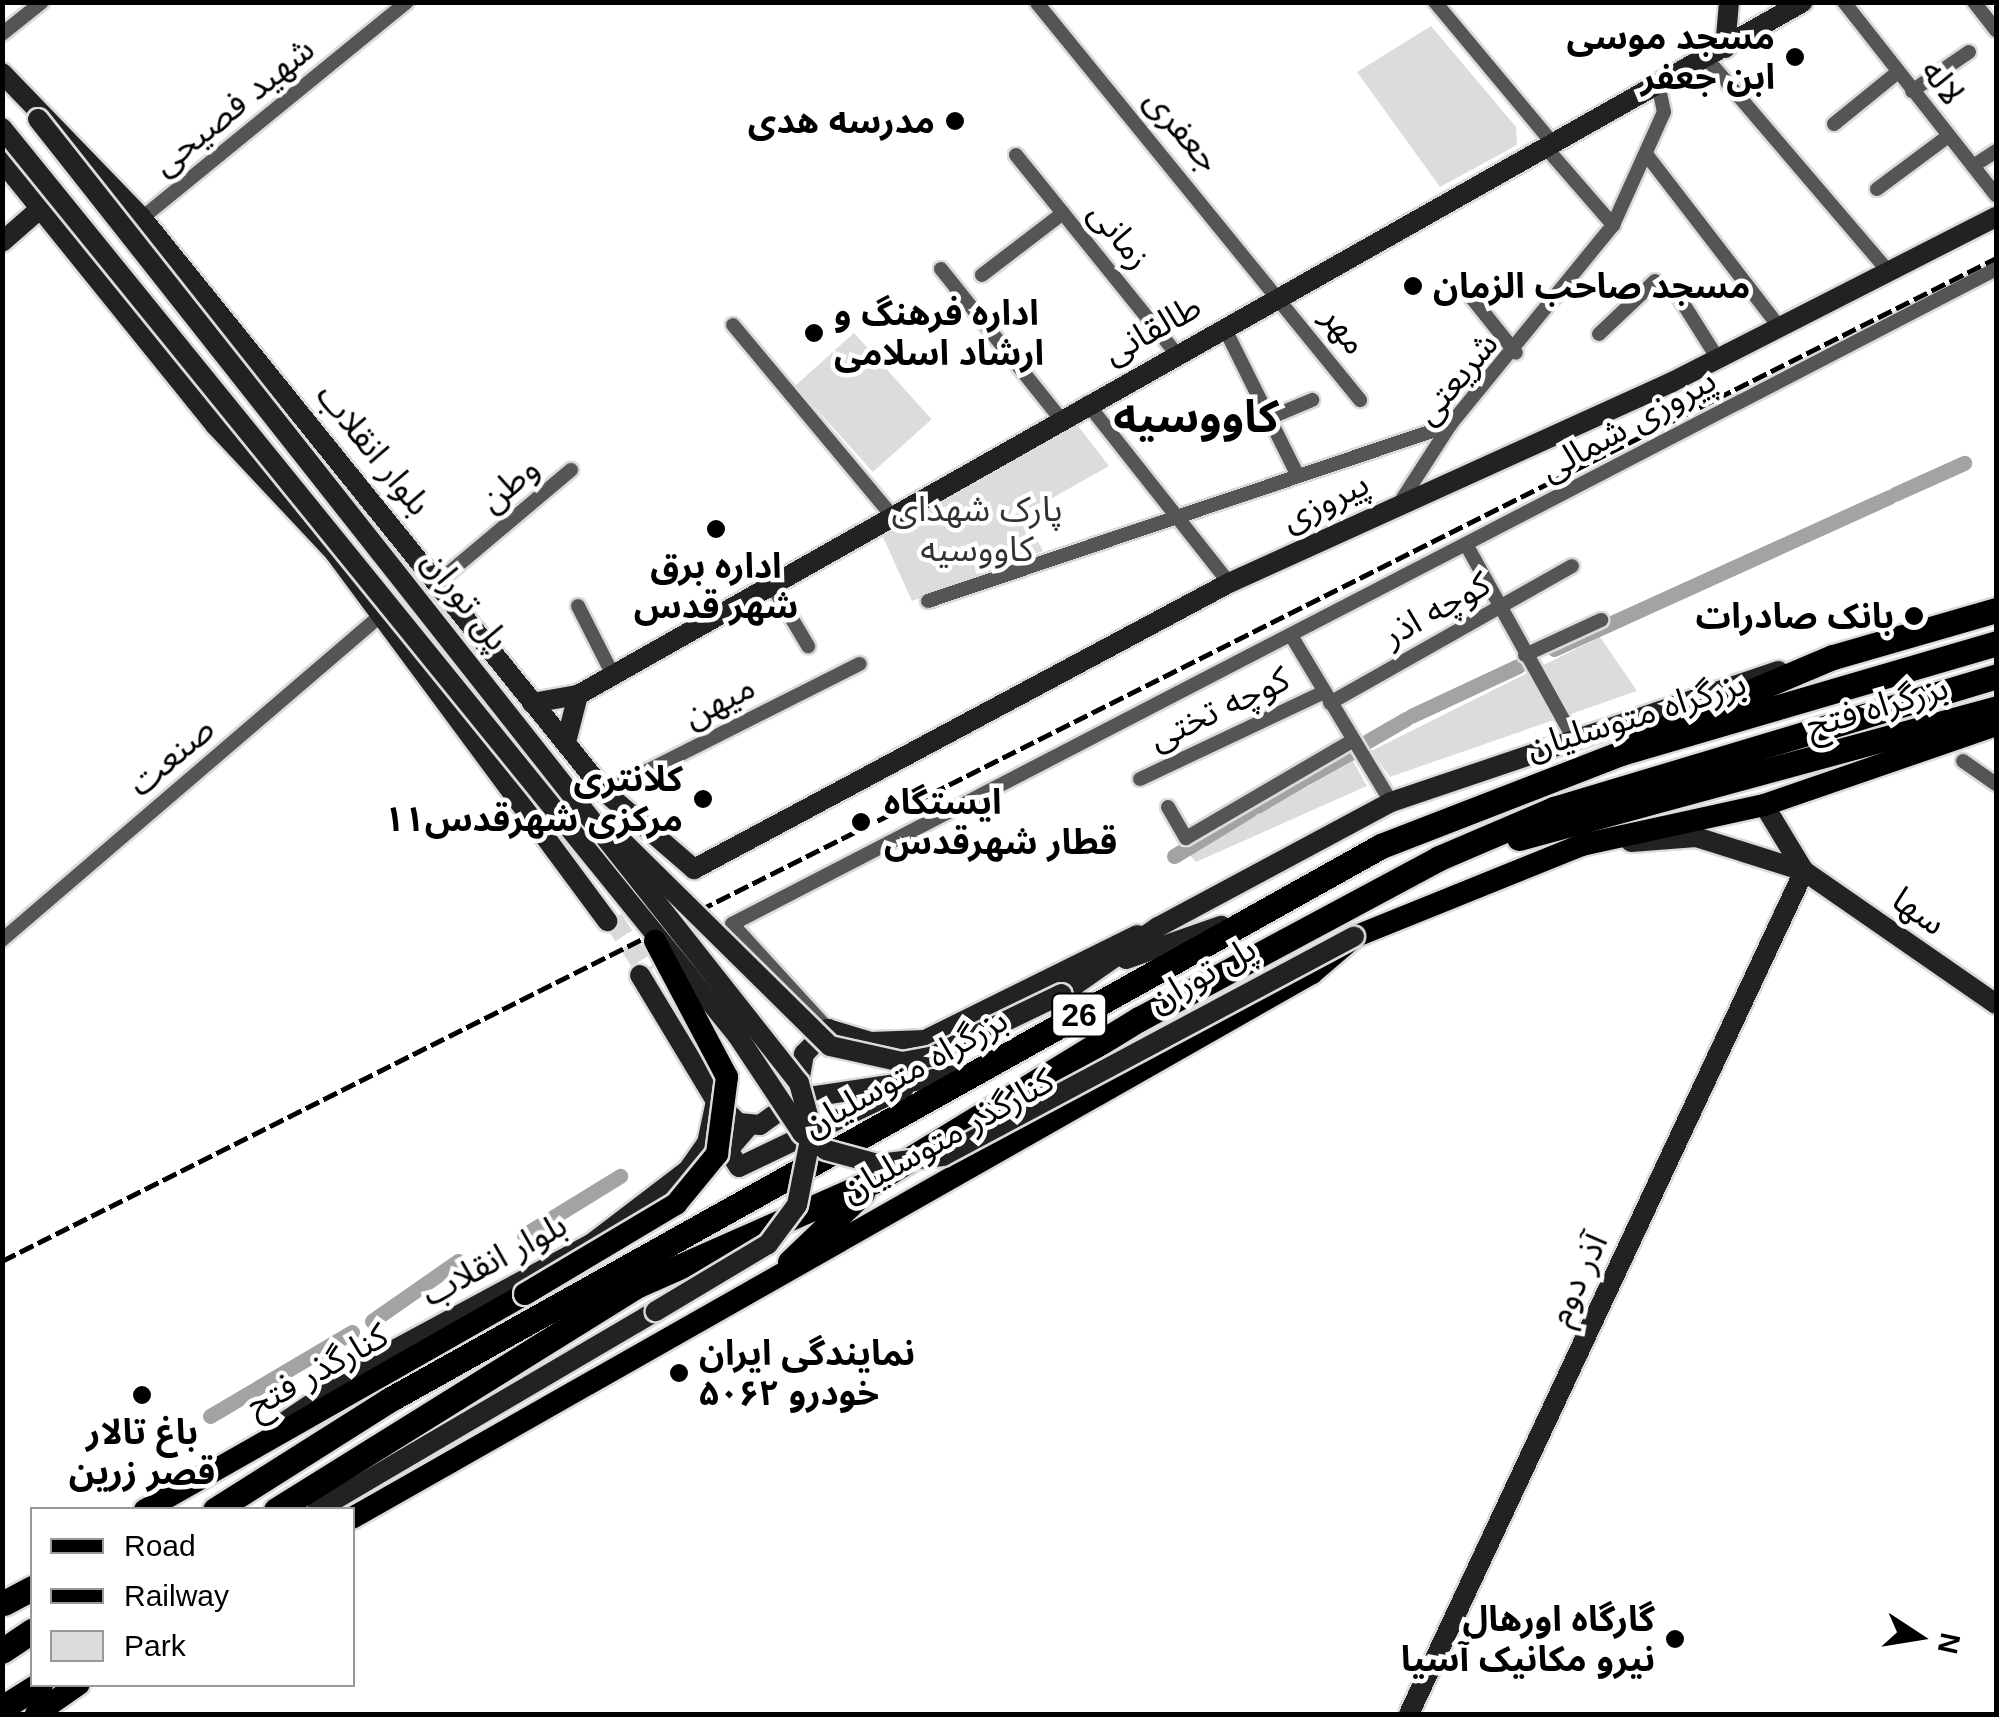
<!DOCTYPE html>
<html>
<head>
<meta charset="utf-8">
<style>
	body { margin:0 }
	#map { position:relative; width:1999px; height:1717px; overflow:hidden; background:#fff; font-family:Arial,"Noto Sans Arabic",sans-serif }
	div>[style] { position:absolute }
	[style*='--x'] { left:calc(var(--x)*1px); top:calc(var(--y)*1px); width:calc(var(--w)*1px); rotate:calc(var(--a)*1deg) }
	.green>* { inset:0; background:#dcdcdc; transform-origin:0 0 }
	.canal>* { height:15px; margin:-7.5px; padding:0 7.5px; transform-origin:7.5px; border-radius:7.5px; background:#a3a3a3 }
	.secondary-tunnel>* { height:20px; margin-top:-10px; transform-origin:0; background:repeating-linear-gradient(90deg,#d9d9d9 0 20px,transparent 0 30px) }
	.roads { filter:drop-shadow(2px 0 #dbdbdb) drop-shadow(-2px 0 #dbdbdb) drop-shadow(0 2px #dbdbdb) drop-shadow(0 -2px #dbdbdb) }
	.street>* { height:14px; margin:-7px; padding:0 7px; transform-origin:7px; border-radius:7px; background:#555 }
	.secondary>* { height:20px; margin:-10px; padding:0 10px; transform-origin:10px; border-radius:10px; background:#222 }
	.primary>* { height:22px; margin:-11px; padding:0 11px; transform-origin:11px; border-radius:11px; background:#000 }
	.highway>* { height:25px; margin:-12.5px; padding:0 12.5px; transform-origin:12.5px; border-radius:12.5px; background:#000 }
	.rail>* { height:5px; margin-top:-2.5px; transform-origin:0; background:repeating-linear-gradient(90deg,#000 0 15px,transparent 0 20px) }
	.bridges { filter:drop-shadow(2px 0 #dbdbdb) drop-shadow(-2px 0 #dbdbdb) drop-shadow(0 2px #dbdbdb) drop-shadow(0 -2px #dbdbdb) }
	.secondary-bridge>* { height:20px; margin:-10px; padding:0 10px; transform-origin:10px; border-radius:10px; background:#222 }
	.primary-bridge>* { height:22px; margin:-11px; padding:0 11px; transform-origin:11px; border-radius:11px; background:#000 }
	.dots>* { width:28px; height:28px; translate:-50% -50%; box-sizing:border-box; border:5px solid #fff; border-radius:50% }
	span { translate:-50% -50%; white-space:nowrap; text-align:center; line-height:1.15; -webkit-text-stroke:9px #fff; paint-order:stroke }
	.shield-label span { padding:2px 8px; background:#fff; border:2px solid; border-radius:8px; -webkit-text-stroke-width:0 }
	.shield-label { font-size:32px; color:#000; font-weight:700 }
	.poi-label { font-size:35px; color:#000; font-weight:700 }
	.right { translate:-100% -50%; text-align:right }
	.left { translate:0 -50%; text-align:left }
	.street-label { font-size:35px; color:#000 }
	.park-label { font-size:35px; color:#333 }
	.district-label { font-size:45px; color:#000; font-weight:700 }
	.frame { position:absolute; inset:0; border:5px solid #000; pointer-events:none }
	.legend { position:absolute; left:30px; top:1507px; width:325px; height:180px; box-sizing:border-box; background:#fff; border:2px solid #999; margin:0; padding:12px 18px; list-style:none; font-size:30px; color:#000 }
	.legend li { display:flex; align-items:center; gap:20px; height:50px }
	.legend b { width:50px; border:2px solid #999 }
	.north { position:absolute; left:1869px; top:1587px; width:100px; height:100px; -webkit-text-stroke:8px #fff; paint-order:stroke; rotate:102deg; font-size:28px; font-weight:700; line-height:40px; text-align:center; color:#000 }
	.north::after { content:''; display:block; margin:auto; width:35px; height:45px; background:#000; clip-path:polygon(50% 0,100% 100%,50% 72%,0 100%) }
</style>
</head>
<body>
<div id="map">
	<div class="green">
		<i style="clip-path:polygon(1431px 26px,1516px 127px,1517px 145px,1440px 187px,1357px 72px)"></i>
		<i style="left:854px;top:333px;width:116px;height:79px;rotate:48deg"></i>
		<i style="clip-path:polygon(1075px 422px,1109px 466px,1024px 514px,1043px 551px,912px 601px,882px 535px)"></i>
		<i style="clip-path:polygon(1600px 637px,1637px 691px,1390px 777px,1371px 751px)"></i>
		<i style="clip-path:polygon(1353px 761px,1367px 786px,1196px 862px,1188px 853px)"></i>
	</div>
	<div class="canal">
		<i style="--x:1895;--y:494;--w:76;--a:-24.2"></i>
		<i style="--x:1554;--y:649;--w:368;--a:-24.4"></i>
		<i style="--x:1411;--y:716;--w:118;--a:-25"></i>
		<i style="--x:1366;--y:742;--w:46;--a:-29.9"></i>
		<i style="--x:1307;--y:777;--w:51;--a:-29.1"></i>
		<i style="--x:1257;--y:806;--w:53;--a:-30.4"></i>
		<i style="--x:1174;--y:856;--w:89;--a:-31.2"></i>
		<i style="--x:524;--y:1235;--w:113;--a:-31.6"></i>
		<i style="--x:372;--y:1321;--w:105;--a:-34.9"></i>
		<i style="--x:210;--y:1416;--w:165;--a:-30.6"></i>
	</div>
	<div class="secondary-tunnel">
		<i style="--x:613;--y:919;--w:63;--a:57.3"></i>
	</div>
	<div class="roads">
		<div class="street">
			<i style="--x:1435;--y:2;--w:186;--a:50.2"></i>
			<i style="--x:1844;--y:2;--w:246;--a:51.8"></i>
			<i style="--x:1974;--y:2;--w:36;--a:52"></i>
			<i style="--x:1037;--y:3;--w:512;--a:50.87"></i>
			<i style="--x:2;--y:34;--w:51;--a:-38.7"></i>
			<i style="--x:1707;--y:59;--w:282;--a:49.5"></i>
			<i style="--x:1912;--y:91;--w:69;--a:-34.4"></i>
			<i style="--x:1834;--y:124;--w:82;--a:-39.1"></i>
			<i style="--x:1547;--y:149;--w:101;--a:49"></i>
			<i style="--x:1646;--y:154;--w:220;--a:52.4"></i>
			<i style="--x:1016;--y:155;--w:255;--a:51.1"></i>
			<i style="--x:1973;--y:166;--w:27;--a:-33"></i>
			<i style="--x:1877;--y:189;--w:87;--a:-36.6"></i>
			<i style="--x:142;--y:218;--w:342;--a:-39.2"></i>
			<i style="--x:941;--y:269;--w:191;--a:51.4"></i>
			<i style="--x:982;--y:275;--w:102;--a:-37.4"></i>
			<i style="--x:1679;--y:297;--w:73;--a:57.8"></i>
			<i style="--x:1472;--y:298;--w:70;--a:51.3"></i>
			<i style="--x:733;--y:325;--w:244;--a:50.2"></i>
			<i style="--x:1224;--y:327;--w:164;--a:63.6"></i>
			<i style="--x:1599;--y:334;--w:77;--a:-43.4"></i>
			<i style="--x:1087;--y:403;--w:229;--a:51.7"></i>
			<i style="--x:1269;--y:418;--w:47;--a:-22.7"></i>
			<i style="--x:1403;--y:498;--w:87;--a:-57.2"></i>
			<i style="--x:1450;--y:425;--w:258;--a:-50.8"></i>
			<i style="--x:1613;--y:225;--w:124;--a:-65.7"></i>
			<i style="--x:1664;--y:112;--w:24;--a:-102"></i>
			<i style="--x:1467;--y:546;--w:215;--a:61"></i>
			<i style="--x:438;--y:582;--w:174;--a:-40.1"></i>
			<i style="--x:773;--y:587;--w:69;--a:59.3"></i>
			<i style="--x:928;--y:601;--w:551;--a:-18.63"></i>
			<i style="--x:578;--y:606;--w:73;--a:63.1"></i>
			<i style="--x:1292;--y:637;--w:192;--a:59"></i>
			<i style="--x:1525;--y:655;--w:84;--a:-24.7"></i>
			<i style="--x:1330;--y:703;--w:278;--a:-29.5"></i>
			<i style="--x:1963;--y:761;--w:40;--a:34.9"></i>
			<i style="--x:1140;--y:779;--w:204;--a:-25.3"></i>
			<i style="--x:605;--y:792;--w:285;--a:-26.7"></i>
			<i style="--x:1168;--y:807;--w:36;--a:60"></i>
			<i style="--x:1186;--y:838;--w:192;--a:-30.3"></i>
			<i style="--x:2;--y:940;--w:496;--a:-40.6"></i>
			<i style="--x:828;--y:1029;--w:142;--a:-132.4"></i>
			<i style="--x:732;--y:924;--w:1424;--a:-27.39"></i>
		</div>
		<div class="secondary">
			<i style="--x:1725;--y:48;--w:46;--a:-85"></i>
			<i style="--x:2;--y:73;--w:202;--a:46"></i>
			<i style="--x:142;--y:218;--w:737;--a:51.11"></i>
			<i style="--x:605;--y:792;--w:118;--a:40.9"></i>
			<i style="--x:694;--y:869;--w:607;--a:-28.13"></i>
			<i style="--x:1229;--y:583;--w:486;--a:-24.4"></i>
			<i style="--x:1672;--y:382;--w:364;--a:-27"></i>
			<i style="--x:2;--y:161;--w:339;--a:51.1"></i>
			<i style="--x:215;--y:425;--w:175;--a:46.8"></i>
			<i style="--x:335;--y:553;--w:458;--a:53.5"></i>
			<i style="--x:2;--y:242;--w:52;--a:-41.1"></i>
			<i style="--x:532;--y:703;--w:47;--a:-9.9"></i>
			<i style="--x:578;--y:695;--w:1407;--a:-29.5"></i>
			<i style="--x:566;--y:742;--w:49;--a:-75.7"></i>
			<i style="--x:1764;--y:805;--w:77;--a:58.8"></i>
			<i style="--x:1631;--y:842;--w:65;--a:-4.4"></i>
			<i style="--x:1696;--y:837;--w:113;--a:17.5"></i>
			<i style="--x:1804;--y:871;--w:234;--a:34.7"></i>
			<i style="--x:1126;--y:959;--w:101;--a:-19.2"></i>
			<i style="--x:1062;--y:994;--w:117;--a:-34.9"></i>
			<i style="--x:1158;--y:927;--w:264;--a:-28.2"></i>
			<i style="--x:1391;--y:802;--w:409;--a:-18.7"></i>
			<i style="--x:796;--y:1099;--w:167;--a:-8.6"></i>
			<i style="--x:715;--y:1100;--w:33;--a:45"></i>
			<i style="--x:738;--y:1123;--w:22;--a:5"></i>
			<i style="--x:760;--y:1125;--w:44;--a:-35.8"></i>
			<i style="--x:796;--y:1099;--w:46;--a:-79.9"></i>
			<i style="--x:804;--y:1054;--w:35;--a:-46"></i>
			<i style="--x:828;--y:1029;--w:45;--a:16.8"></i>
			<i style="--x:871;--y:1042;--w:54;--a:-2.1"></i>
			<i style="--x:925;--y:1040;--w:237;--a:-26.3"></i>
			<i style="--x:748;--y:1127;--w:30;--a:131"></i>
			<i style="--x:728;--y:1150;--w:20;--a:57"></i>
			<i style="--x:739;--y:1167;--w:183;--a:-25.6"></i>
			<i style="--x:286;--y:1421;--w:115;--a:-34"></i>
			<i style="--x:381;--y:1357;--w:238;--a:-28.3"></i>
			<i style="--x:591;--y:1244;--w:122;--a:-37.3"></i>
			<i style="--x:688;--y:1170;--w:33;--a:-55"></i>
			<i style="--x:707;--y:1143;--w:43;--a:-77.9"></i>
			<i style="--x:716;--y:1101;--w:147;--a:-121.1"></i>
			<i style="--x:317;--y:1510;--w:393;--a:-30.4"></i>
			<i style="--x:1409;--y:1714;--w:931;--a:-64.89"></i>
		</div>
		<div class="primary">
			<i style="--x:145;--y:1510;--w:437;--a:-29.6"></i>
			<i style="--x:352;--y:1518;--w:1104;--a:-29.58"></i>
			<i style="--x:1312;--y:973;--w:55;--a:-40.6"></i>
			<i style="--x:1354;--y:937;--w:246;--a:-22"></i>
			<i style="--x:1582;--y:845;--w:186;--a:-12.4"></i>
			<i style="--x:1764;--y:805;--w:245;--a:-19"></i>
			<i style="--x:36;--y:1714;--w:52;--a:-34.9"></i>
		</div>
		<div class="highway">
			<i style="--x:1641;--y:738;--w:208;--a:-22.9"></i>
			<i style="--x:1833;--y:657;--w:170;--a:-16.1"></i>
			<i style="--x:1519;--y:838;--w:494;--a:-15.2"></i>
			<i style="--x:790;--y:1262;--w:100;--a:-43.8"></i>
			<i style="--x:215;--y:1510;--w:206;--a:-32.3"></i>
			<i style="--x:389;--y:1400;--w:1136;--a:-29.18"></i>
			<i style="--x:1381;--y:846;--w:257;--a:-21.2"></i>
			<i style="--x:1621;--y:753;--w:391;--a:-16.3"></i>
			<i style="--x:276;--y:1510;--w:426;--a:-31.9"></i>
			<i style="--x:638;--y:1285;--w:260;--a:-23.8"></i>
			<i style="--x:876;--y:1180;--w:308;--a:-31.5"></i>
			<i style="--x:1139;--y:1019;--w:340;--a:-28.2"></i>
			<i style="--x:1439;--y:858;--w:125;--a:-23.1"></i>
			<i style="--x:1554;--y:809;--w:462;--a:-16.7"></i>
			<i style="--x:4;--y:1603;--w:32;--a:-28"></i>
			<i style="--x:2;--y:1651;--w:36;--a:-34"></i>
			<i style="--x:2;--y:1708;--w:45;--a:-32.3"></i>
		</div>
	</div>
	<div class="rail">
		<i style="--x:2;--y:1261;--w:2232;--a:-26.7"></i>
	</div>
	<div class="bridges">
		<div class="secondary-bridge">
			<i style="--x:38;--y:119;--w:1228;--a:51.71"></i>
			<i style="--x:799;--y:1083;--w:49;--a:74.5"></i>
			<i style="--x:812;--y:1130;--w:76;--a:101.3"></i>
			<i style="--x:797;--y:1205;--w:49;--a:126.6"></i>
			<i style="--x:768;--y:1244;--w:131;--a:149.1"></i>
			<i style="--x:2;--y:128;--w:1167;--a:50.98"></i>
			<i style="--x:737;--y:1035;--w:118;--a:56.4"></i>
			<i style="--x:802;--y:1133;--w:29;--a:35"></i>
			<i style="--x:826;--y:1150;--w:54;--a:15.1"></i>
			<i style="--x:878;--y:1164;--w:65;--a:-7"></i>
			<i style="--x:943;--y:1156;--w:466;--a:-28.1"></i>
			<i style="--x:619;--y:838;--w:296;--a:44.6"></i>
			<i style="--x:830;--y:1046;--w:74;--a:12.5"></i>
			<i style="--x:902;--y:1062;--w:29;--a:-10"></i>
			<i style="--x:931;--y:1057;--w:145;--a:-25.7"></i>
		</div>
		<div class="primary-bridge">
			<i style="--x:525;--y:1294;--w:176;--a:-30.8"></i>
			<i style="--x:676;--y:1204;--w:65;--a:-50.6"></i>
			<i style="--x:717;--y:1154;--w:78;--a:-82.6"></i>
			<i style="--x:727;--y:1077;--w:154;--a:-117.9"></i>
		</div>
	</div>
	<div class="dots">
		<i style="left:1795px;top:57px;background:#000"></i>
		<i style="left:955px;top:121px;background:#000"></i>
		<i style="left:1413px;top:286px;background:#000"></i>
		<i style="left:814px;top:333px;background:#000"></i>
		<i style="left:716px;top:529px;background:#000"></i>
		<i style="left:1914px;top:616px;background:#000"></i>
		<i style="left:703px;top:799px;background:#000"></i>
		<i style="left:861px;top:822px;background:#000"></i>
		<i style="left:679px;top:1373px;background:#000"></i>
		<i style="left:142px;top:1395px;background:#000"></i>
		<i style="left:1675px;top:1639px;background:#000"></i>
	</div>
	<div class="shield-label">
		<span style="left:1079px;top:1015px">26</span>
	</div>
	<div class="poi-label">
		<span class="right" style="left:1775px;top:57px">مسجد موسی<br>ابن جعفر</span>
		<span class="right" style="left:935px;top:121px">مدرسه هدی</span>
		<span class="left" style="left:1433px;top:286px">مسجد صاحب الزمان</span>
		<span class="left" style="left:834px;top:333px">اداره فرهنگ و<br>ارشاد اسلامی</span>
		<span style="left:716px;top:586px">اداره برق<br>شهر قدس</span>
		<span class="right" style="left:1894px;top:616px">بانک صادرات</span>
		<span class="right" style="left:683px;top:799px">کلانتری<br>۱۱مرکزی شهرقدس</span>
		<span class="left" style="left:884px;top:822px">ایستگاه<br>قطار شهرقدس</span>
		<span class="left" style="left:699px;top:1373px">نمایندگی ایران<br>خودرو ۵۰۶۲</span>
		<span style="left:142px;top:1452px">باغ تالار<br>قصر زرین</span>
		<span class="right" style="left:1655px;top:1639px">گارگاه اورهال<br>نیرو مکانیک آسیا</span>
	</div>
	<div class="street-label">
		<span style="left:1943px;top:82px;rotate:53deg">لاله</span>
		<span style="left:233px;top:106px;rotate:-39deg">شهید فصیحی</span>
		<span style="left:1183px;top:130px;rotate:50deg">جعفری</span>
		<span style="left:1120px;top:235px;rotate:51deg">زمانی</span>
		<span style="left:1152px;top:329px;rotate:-29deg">طالقانی</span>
		<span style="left:1345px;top:330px;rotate:53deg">مهر</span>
		<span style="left:1456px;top:378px;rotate:-50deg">شریعتی</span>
		<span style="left:1628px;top:424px;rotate:-29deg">پیروزی شمالی</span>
		<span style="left:374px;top:449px;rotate:51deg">بلوار انقلاب</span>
		<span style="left:509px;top:484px;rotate:-40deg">وطن</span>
		<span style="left:1325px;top:501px;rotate:-26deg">پیروزی</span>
		<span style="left:466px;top:600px;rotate:52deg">پل توران</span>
		<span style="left:1436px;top:609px;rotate:-29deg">کوچه اذر</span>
		<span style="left:719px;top:701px;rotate:-27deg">میهن</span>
		<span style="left:1877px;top:706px;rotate:-16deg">بزرگراه فتح</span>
		<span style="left:1219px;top:708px;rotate:-25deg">کوچه تختی</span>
		<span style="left:1636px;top:715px;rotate:-17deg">بزرگراه متوسلیان</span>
		<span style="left:171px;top:756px;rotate:-41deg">صنعت</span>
		<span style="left:1919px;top:911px;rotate:35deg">سها</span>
		<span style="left:1202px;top:974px;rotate:-29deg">پل توران</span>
		<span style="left:905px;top:1072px;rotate:-29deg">بزرگراه متوسلیان</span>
		<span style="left:947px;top:1135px;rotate:-29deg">کنارگذر متوسلیان</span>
		<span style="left:494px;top:1259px;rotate:-28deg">بلوار انقلاب</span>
		<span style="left:1577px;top:1279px;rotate:-65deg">آذر دوم</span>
		<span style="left:317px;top:1370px;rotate:-29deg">کنارگذر فتح</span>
	</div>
	<div class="park-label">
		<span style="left:977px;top:529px">پارک شهدای<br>کاووسیه</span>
	</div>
	<div class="district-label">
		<span style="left:1196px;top:417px">کاووسیه</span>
	</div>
	<div class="frame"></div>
	<ul class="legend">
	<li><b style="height:12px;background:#000"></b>Road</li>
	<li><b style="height:12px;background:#000"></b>Railway</li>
	<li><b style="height:28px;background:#dcdcdc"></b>Park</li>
	</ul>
	<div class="north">N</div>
</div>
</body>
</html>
